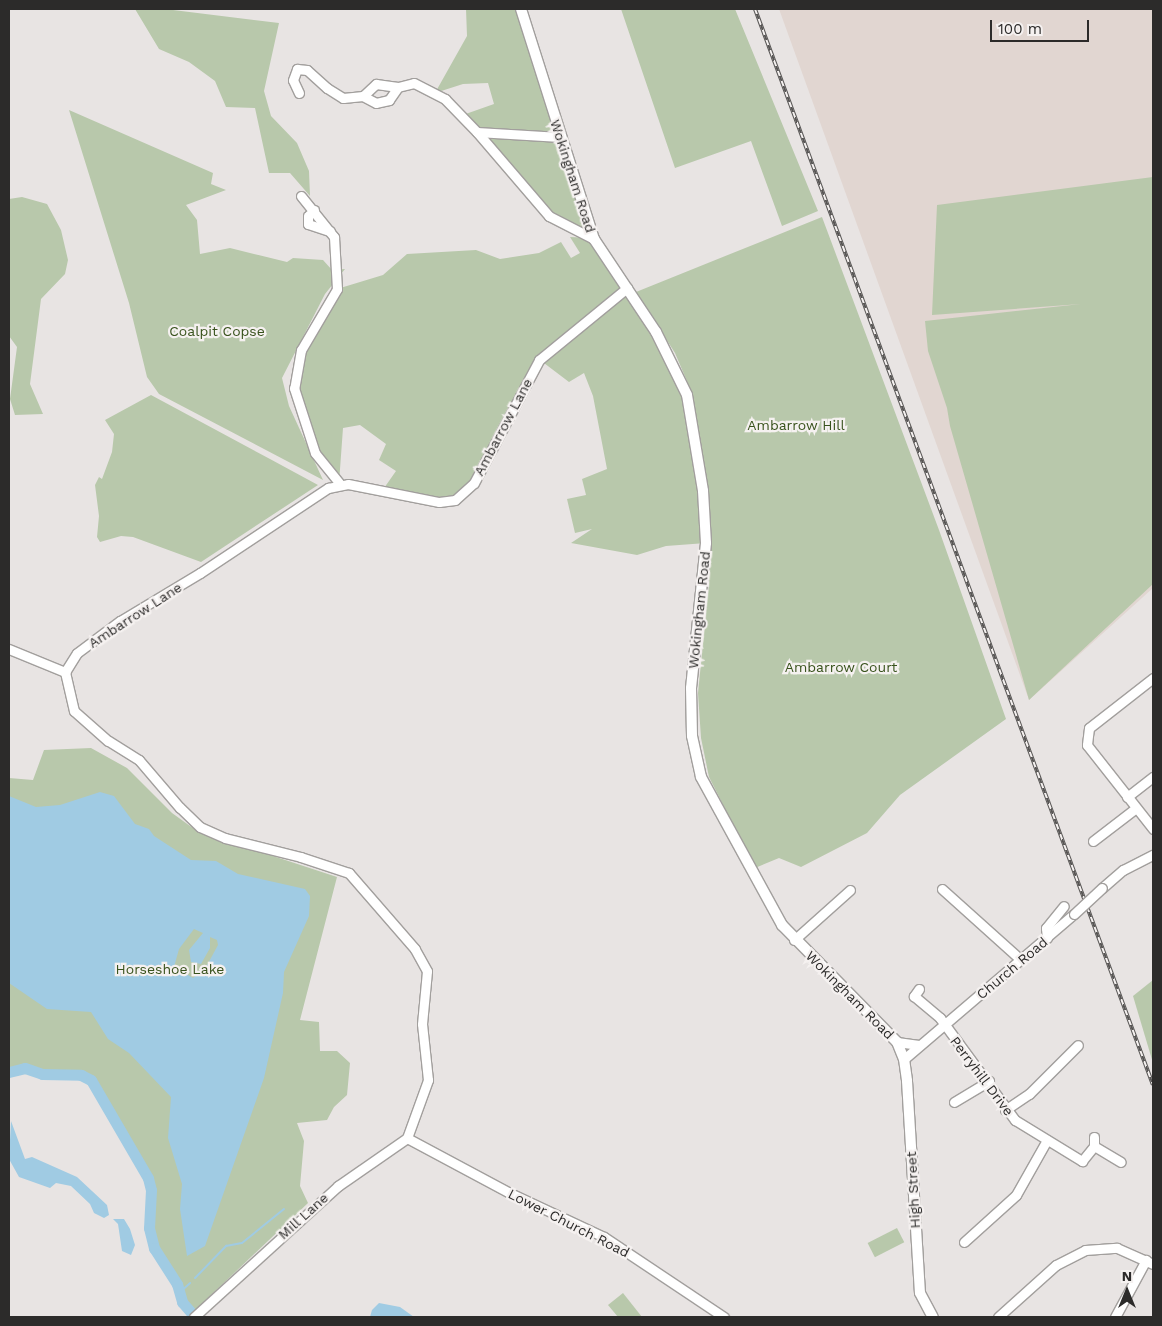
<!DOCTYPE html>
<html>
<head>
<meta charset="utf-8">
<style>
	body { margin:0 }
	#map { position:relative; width:1162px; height:1326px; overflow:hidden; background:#e8e4e3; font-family:"Work Sans",sans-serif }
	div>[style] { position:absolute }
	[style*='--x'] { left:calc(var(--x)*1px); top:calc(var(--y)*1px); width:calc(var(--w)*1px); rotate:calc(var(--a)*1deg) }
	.built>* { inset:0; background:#e1d6d1 }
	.green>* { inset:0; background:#b8c8ab; transform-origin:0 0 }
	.water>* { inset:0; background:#a0cbe3 }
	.stream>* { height:2px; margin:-1px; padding:0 1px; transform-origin:1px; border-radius:1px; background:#a0cbe3 }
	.river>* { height:11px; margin:-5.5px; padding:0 5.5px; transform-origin:5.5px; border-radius:5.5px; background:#a0cbe3 }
	.roads { filter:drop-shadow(1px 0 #a29f9d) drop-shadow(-1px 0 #a29f9d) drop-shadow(0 1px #a29f9d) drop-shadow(0 -1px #a29f9d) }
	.minor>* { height:9px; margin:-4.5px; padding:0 4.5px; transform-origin:4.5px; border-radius:4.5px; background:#fff }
	.major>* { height:10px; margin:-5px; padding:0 5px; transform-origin:5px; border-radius:5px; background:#fff }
	.rail>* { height:4px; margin-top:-2px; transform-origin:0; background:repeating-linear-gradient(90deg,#f5f1f0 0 5.5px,#575554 0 11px); box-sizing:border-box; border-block:1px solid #575554 }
	.bridges { filter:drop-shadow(1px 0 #a29f9d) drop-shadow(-1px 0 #a29f9d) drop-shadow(0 1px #a29f9d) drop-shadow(0 -1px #a29f9d) }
	.minor-bridge>* { height:9px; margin:-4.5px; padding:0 4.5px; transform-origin:4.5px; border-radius:4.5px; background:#fff }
	span { translate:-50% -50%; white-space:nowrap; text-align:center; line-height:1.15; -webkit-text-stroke:4.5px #f5f1f0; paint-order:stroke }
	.street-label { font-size:14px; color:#2c2b2a }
	.park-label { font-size:14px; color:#38521c }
	.frame { position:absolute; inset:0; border:10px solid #2c2b2a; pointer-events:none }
	.north { position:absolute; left:1102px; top:1266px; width:50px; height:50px; -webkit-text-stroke:4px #f5f1f0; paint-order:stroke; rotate:0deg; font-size:14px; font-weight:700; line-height:20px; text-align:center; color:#2c2b2a }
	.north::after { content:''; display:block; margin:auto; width:18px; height:22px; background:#2c2b2a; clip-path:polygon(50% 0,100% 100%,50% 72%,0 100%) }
	.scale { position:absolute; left:990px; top:20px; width:99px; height:22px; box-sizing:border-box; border:2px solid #2c2b2a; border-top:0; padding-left:6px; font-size:15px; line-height:18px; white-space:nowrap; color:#2c2b2a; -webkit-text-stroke:4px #f5f1f0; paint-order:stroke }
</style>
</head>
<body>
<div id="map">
	<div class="built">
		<i style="clip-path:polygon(779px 9px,1153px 9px,1153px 588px,1029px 700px)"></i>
	</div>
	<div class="green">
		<i style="clip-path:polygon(135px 9px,165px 9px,279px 23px,264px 91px,271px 116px,297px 143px,309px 171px,310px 196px,290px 173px,269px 173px,255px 108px,226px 107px,215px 81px,189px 62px,159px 49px)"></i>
		<i style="clip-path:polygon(466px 9px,521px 9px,594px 238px,627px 288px,687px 395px,706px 543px,666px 546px,637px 555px,571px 543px,592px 529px,575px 533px,567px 499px,586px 495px,582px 479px,607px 469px,593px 396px,584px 373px,569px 382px,540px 360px,474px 483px,455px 500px,382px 491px,396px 471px,379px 460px,386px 444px,360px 425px,343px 428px,339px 483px,315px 453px,294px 389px,301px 350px,337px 289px,383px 275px,407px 254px,476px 250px,500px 259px,539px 253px,561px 242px,571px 258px,580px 253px,570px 237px,592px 238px,549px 216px,460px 116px,494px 104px,488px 83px,463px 84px,435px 93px,467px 36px)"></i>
		<i style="clip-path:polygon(621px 9px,735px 9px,818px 211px,782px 226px,751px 141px,675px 168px)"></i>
		<i style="clip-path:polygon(69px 110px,213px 173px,211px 184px,226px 190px,186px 205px,197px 220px,200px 254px,230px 248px,287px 262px,293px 258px,323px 260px,332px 270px,345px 269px,325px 294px,282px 378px,289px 406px,323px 480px,159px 394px,147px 377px,129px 303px)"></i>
		<i style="clip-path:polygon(1153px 177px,1153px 584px,1029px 700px,950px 426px,947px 408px,928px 351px,925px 321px,1081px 304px,932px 315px,937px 205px)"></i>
		<i style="clip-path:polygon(22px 197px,47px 204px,61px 230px,68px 260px,65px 274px,41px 299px,30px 384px,43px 414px,15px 415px,10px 399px,17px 347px,9px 336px,9px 199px)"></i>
		<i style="clip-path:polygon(822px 217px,939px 530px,1006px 719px,900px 795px,867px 833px,801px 867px,779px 858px,755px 868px,709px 777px,701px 738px,698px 693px,709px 584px,710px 537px,708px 491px,692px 393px,675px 353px,636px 292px)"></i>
		<i style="clip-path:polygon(151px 395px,270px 459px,318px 485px,201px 562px,133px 537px,121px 536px,100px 542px,97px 537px,99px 516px,95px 485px,99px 477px,102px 479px,112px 452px,114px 434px,105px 420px)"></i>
		<i style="clip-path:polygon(91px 748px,127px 768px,172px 813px,197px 831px,337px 877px,300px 1020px,319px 1022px,320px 1051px,337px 1051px,350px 1063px,347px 1095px,334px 1107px,327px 1120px,297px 1123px,304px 1141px,300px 1186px,308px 1203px,190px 1315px,153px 1249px,148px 1228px,148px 1184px,135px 1163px,125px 1138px,112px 1122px,90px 1081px,67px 1074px,42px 1075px,25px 1070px,9px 1074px,9px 778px,33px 780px,44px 750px)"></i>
		<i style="clip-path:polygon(1153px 980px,1153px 1063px,1133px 996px)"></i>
		<i style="left:897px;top:1228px;width:16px;height:33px;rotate:63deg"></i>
		<i style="clip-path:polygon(623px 1293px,642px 1317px,618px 1317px,608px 1305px)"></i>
	</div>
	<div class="water">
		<i style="clip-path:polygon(evenodd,100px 792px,114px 796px,135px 824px,149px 829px,154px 836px,191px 860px,216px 861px,238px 874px,305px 889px,310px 896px,309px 916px,284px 972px,283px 993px,264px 1078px,205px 1246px,187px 1256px,180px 1209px,182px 1184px,168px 1138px,171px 1097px,129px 1053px,108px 1039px,91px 1012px,47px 1009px,9px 983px,9px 796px,36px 807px,60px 805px,100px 792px,194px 929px,203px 933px,189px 950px,191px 962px,201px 964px,210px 948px,210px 937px,217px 940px,218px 945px,205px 969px,193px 978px,174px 967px,179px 949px,194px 929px)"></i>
		<i style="clip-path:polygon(11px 1121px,25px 1159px,32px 1157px,77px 1177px,107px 1205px,109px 1215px,104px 1218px,94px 1213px,90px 1204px,71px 1186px,56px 1183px,50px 1188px,19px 1177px,9px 1159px)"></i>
		<i style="clip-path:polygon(113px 1219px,124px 1219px,130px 1229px,135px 1245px,131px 1255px,122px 1251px,118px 1224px)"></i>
		<i style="clip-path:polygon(379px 1303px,400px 1307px,414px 1317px,370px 1317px,372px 1310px)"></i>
	</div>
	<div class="stream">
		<i style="--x:195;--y:1278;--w:45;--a:-45.9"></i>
		<i style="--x:226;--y:1246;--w:16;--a:-11"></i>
		<i style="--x:242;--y:1243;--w:54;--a:-39"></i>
		<i style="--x:179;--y:1293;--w:15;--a:-42"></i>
	</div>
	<div class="river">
		<i style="--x:9;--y:1072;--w:16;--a:-14"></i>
		<i style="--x:25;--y:1068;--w:18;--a:19"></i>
		<i style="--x:42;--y:1074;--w:39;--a:1"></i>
		<i style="--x:81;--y:1075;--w:11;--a:27"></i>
		<i style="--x:91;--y:1080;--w:113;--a:59.8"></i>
		<i style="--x:148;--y:1178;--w:12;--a:76"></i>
		<i style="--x:151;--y:1190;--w:38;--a:93"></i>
		<i style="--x:149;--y:1228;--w:21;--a:76"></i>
		<i style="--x:154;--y:1248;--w:43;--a:57.4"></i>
		<i style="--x:177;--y:1284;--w:19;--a:74"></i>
		<i style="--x:182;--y:1302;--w:20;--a:49"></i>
	</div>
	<div class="roads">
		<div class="minor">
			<i style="--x:398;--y:87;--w:16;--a:125"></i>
			<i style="--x:389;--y:100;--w:13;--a:167"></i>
			<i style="--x:376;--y:103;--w:15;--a:-152"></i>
			<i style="--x:363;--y:96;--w:18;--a:-43"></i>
			<i style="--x:376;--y:84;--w:22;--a:8"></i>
			<i style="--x:398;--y:87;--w:16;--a:-14"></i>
			<i style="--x:414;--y:83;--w:35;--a:27"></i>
			<i style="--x:445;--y:99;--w:46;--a:45.9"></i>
			<i style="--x:477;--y:132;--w:83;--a:3.4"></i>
			<i style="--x:299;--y:93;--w:14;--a:-115"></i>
			<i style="--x:293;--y:80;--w:12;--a:-70"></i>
			<i style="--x:297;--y:69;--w:10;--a:6"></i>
			<i style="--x:307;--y:70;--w:27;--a:42"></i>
			<i style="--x:327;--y:88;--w:19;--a:32"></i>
			<i style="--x:343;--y:98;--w:20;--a:-6"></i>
			<i style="--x:477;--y:132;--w:111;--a:49.4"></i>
			<i style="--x:549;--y:216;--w:51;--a:27.1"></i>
			<i style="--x:301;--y:196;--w:53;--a:51.2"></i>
			<i style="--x:334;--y:237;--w:52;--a:86.7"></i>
			<i style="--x:337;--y:289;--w:71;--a:120.5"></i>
			<i style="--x:301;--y:350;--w:39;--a:100"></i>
			<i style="--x:294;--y:388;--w:68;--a:72.1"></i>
			<i style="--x:315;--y:453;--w:38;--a:51"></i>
			<i style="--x:314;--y:210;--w:8;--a:135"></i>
			<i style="--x:308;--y:216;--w:8;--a:90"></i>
			<i style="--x:308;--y:224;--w:23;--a:18"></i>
			<i style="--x:9;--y:649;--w:61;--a:22.3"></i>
			<i style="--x:1153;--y:678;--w:81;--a:142"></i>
			<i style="--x:1089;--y:728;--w:17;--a:97"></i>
			<i style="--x:1087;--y:745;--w:107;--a:51.8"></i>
			<i style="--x:1127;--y:797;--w:33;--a:-38"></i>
			<i style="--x:1093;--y:841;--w:54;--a:-37.5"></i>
			<i style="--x:1102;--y:888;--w:28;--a:-41"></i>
			<i style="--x:1123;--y:870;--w:34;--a:-27"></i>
			<i style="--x:942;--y:889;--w:106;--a:41.9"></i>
			<i style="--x:1047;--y:938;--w:10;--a:-96"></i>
			<i style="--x:1046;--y:928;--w:28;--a:-51"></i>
			<i style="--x:794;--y:940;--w:75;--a:-41.8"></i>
			<i style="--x:919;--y:989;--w:9;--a:126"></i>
			<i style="--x:914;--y:996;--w:34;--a:40"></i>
			<i style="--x:940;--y:1018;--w:127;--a:53.7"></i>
			<i style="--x:1015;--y:1120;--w:79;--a:31.5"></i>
			<i style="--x:1082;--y:1161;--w:19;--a:-51"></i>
			<i style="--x:1094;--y:1146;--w:9;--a:-90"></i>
			<i style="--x:897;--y:1042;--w:22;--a:8"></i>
			<i style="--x:904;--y:1059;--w:223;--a:-40.5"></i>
			<i style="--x:954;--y:1102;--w:41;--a:-31"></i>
			<i style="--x:1005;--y:1110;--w:29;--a:-34"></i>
			<i style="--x:1029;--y:1094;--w:69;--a:-45"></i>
			<i style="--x:407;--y:1138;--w:62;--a:-70.1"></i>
			<i style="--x:428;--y:1080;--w:56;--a:-96.1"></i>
			<i style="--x:422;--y:1024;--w:53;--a:-84.6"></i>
			<i style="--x:427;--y:971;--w:25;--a:-119"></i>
			<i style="--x:415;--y:949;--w:101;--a:-131"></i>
			<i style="--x:349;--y:873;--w:51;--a:-161.6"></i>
			<i style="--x:301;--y:857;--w:78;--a:-166"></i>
			<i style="--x:225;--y:838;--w:27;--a:-156"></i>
			<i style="--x:200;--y:827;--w:28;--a:-136"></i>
			<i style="--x:180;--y:808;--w:63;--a:-130.5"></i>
			<i style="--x:139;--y:760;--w:36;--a:-148"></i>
			<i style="--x:108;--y:741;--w:45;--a:-138.6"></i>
			<i style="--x:74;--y:711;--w:40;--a:-103"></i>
			<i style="--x:65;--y:672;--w:22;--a:-58"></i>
			<i style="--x:77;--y:653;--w:54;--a:-36.7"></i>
			<i style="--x:120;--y:621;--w:93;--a:-31"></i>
			<i style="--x:200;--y:573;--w:154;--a:-33.6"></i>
			<i style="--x:328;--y:488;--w:20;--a:-11"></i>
			<i style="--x:348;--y:484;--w:93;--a:11.2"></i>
			<i style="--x:439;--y:502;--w:16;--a:-7"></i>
			<i style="--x:455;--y:500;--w:25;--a:-42"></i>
			<i style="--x:474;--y:483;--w:139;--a:-62.1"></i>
			<i style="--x:539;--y:360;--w:114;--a:-39.3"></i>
			<i style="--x:407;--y:1138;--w:115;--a:28.1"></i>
			<i style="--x:508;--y:1192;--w:106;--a:25.1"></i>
			<i style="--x:604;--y:1237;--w:144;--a:33.7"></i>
			<i style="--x:1094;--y:1146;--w:31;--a:31"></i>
			<i style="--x:964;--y:1242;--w:70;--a:-42.1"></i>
			<i style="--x:1016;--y:1195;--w:63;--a:-60.6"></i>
			<i style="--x:194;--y:1317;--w:195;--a:-42.3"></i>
			<i style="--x:338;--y:1186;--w:84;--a:-34.8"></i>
			<i style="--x:998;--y:1317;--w:78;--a:-41.9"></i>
			<i style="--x:1056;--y:1265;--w:33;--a:-27"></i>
			<i style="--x:1085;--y:1250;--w:32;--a:-4"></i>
			<i style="--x:1117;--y:1248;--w:39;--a:24"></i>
			<i style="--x:1115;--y:1317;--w:65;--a:-61.5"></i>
		</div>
		<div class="major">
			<i style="--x:521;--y:9;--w:241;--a:72.4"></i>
			<i style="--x:594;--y:239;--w:112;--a:56.3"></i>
			<i style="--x:656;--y:332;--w:70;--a:63.8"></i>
			<i style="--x:687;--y:395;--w:97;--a:80.5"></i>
			<i style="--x:703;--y:491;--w:52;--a:86.7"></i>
			<i style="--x:706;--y:543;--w:146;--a:95.9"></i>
			<i style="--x:691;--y:688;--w:48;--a:88.8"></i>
			<i style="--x:692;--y:736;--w:42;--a:77.6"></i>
			<i style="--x:701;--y:777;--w:169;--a:61.3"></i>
			<i style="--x:782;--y:925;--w:164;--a:45.5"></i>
			<i style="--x:897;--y:1042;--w:18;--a:68"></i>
			<i style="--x:904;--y:1059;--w:22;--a:82"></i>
			<i style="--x:907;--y:1081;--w:212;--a:86.5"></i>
			<i style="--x:920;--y:1293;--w:27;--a:62"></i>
		</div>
	</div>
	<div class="rail">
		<i style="--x:755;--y:9;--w:1147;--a:69.7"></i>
	</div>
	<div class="bridges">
		<div class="minor-bridge">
			<i style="--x:1074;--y:914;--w:38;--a:-43"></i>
		</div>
	</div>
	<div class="street-label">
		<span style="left:573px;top:176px;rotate:72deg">Wokingham Road</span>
		<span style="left:503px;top:427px;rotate:-62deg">Ambarrow Lane</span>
		<span style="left:699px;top:610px;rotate:-84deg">Wokingham Road</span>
		<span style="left:135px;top:615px;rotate:-33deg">Ambarrow Lane</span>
		<span style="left:1012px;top:968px;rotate:-40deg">Church Road</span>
		<span style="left:850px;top:995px;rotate:45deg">Wokingham Road</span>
		<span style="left:982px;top:1076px;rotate:53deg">Perryhill Drive</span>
		<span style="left:913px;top:1190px;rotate:-93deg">High Street</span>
		<span style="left:303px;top:1216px;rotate:-42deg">Mill Lane</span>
		<span style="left:569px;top:1223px;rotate:27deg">Lower Church Road</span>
	</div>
	<div class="park-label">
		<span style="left:217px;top:331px">Coalpit Copse</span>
		<span style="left:796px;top:425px">Ambarrow Hill</span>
		<span style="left:841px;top:667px">Ambarrow Court</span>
		<span style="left:170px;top:969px">Horseshoe Lake</span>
	</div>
	<div class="frame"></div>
	<div class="north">N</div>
	<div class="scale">100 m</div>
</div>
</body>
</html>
